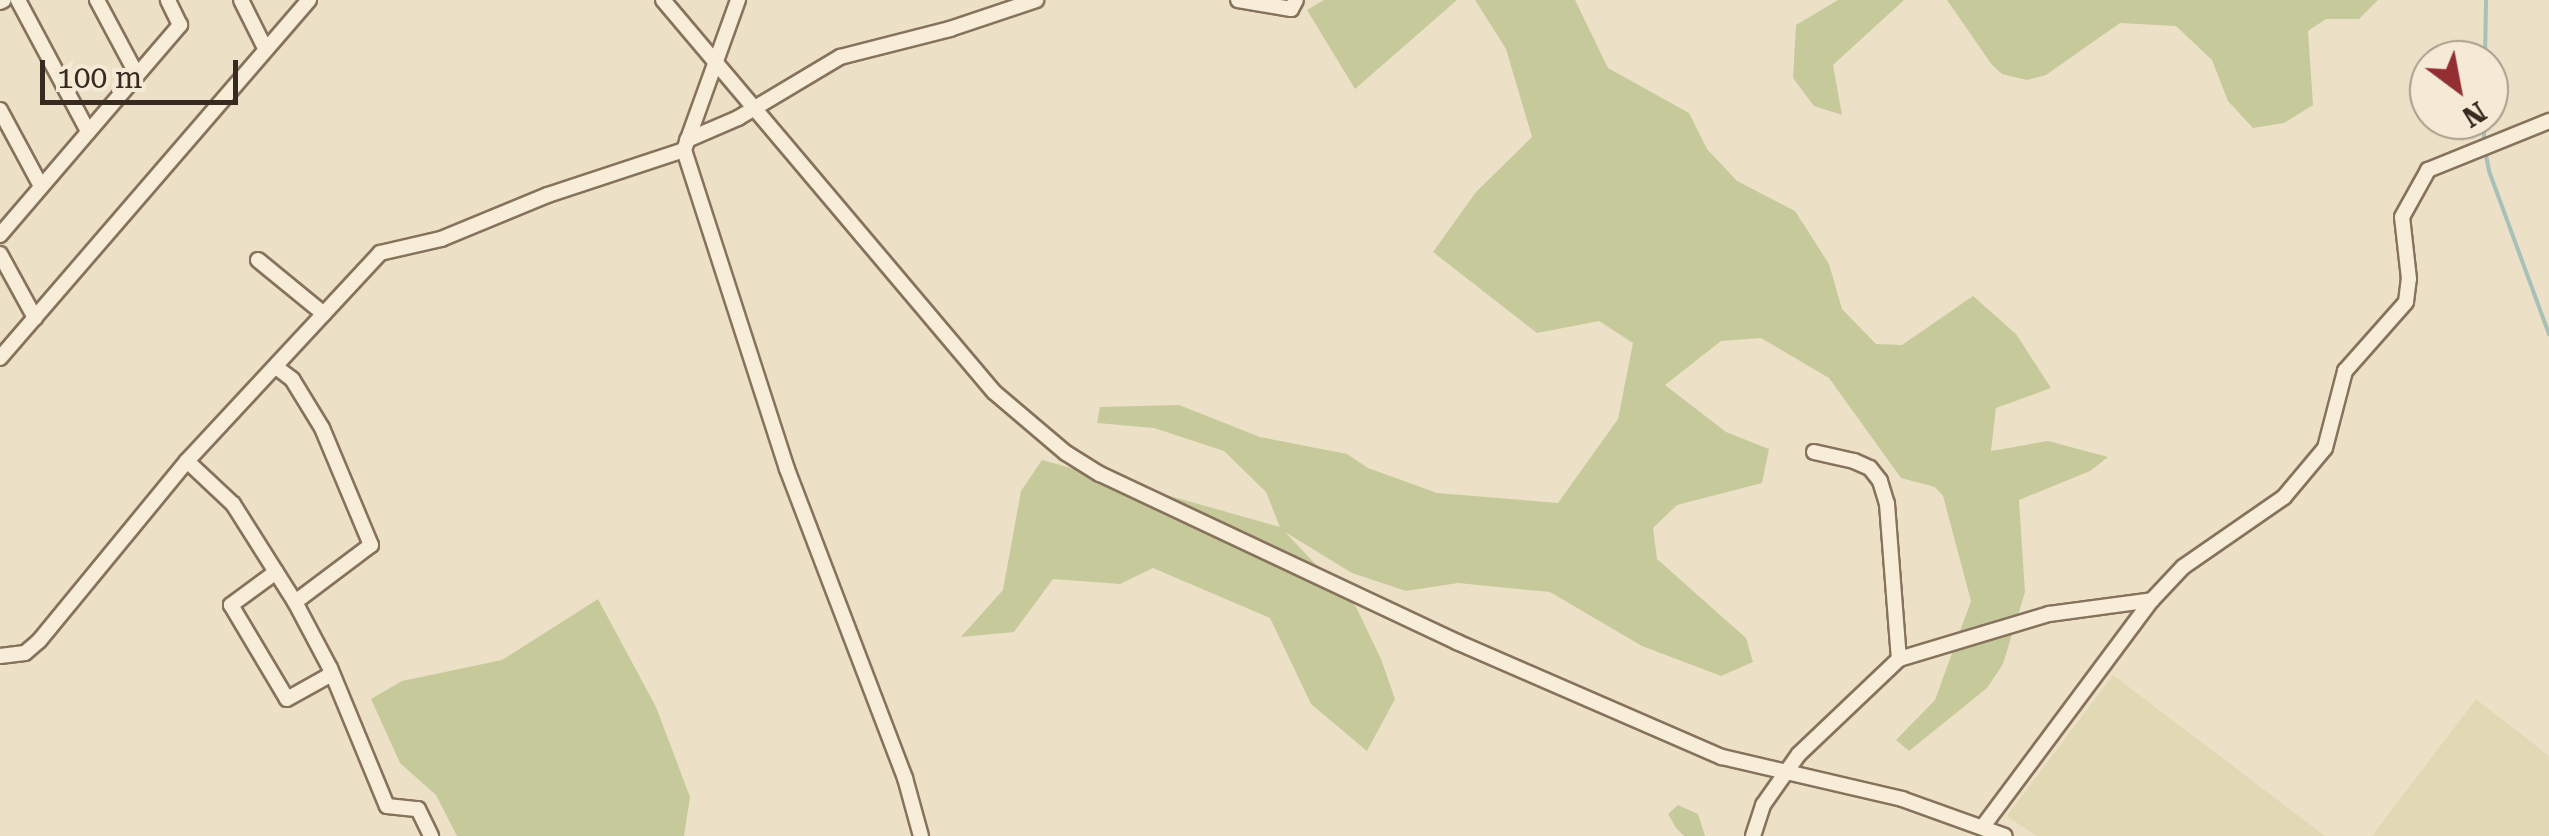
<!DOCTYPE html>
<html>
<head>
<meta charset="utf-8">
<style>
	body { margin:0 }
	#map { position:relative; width:2549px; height:836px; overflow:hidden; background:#ece0c6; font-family:"Roboto Serif",serif }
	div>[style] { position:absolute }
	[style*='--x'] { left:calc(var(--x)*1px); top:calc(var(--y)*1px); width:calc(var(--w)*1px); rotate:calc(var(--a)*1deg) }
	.farmland>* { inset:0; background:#e1d9b4 }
	.green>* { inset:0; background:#c6ca9a }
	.stream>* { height:4px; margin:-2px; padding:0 2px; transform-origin:2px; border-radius:2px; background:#a7c0b8 }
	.roads { filter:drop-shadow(2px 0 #87725c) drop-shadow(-2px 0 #87725c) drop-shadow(0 2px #87725c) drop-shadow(0 -2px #87725c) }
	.minor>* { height:14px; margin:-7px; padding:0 7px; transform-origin:7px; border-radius:7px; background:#f7edd9 }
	span { translate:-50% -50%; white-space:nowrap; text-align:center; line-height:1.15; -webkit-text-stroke:10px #f4ead5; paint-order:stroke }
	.north { position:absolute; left:2409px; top:40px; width:100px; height:100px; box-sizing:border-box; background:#f4ead5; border:2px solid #a89d8d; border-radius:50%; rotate:148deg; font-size:28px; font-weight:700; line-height:40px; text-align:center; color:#372a20 }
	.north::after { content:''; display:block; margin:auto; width:35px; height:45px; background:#932f33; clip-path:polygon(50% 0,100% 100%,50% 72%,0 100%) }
	.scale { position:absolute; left:40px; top:60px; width:198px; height:45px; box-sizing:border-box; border:5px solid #372a20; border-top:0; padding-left:12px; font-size:30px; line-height:35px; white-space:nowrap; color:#372a20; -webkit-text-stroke:8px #f4ead5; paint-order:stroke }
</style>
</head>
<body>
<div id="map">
	<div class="farmland">
		<i style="clip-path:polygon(2113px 675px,2325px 836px,2036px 836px,2007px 816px)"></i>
		<i style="clip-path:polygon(2476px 699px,2549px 756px,2549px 836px,2372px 836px)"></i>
	</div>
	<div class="green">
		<i style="clip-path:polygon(1324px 0,1457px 0,1355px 89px,1307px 10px)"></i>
		<i style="clip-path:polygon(1475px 0,1575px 0,1608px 68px,1689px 113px,1707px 149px,1737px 181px,1795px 211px,1829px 264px,1842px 309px,1876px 344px,1902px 345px,1973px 296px,2016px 334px,2051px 388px,1996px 408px,1991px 451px,2048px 441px,2108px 457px,2090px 471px,2019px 500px,2025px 592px,2003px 664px,1987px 688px,1909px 751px,1896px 740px,1935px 700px,1971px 601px,1943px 496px,1935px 487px,1901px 478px,1829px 378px,1761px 338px,1721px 341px,1665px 385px,1726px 432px,1769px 449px,1762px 483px,1677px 505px,1653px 528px,1657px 559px,1746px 638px,1753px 662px,1721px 676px,1642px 646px,1550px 592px,1458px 583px,1406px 591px,1352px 573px,1285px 532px,1356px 607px,1381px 659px,1395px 699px,1367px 751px,1311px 704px,1270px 618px,1153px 568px,1120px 584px,1053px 579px,1014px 632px,961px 637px,1003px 590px,1021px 491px,1042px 460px,1280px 527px,1266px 492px,1224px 451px,1154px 428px,1097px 423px,1100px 407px,1179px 405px,1260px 437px,1347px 454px,1368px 468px,1437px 493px,1558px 503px,1618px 419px,1633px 343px,1599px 321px,1537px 333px,1433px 252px,1476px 192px,1532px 137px,1506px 49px)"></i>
		<i style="clip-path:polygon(1838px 0,1904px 0,1833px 65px,1842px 115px,1814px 106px,1793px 78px,1796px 25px)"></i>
		<i style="clip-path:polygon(1947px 0,2378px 0,2359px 19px,2326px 19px,2308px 31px,2313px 105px,2284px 123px,2253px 128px,2228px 101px,2212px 60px,2176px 26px,2120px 23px,2046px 75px,2027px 80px,2002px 74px,1992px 65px)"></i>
		<i style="clip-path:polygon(598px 599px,656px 707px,690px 797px,684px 836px,457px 836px,436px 795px,400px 763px,371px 699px,402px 681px,502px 660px)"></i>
		<i style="clip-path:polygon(1678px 805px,1698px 814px,1705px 836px,1684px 836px,1676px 828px,1668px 814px)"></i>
	</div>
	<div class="stream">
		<i style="--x:2485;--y:60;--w:60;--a:-89"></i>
		<i style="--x:2484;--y:120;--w:20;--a:90"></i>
		<i style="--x:2485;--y:150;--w:21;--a:79"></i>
		<i style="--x:2489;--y:171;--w:174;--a:69.8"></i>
	</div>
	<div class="roads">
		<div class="minor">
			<i style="--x:18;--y:0;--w:149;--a:61.9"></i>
			<i style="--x:97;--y:0;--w:85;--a:61.9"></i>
			<i style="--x:241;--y:0;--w:54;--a:63.4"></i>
			<i style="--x:663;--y:0;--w:513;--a:49.82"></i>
			<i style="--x:994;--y:392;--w:94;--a:40.3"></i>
			<i style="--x:1066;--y:453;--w:40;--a:32"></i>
			<i style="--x:1100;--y:474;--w:395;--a:25.2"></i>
			<i style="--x:1457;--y:642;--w:289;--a:23.5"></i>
			<i style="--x:1722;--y:757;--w:185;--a:13.1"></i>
			<i style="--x:1902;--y:799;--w:109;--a:19.8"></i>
			<i style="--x:738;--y:0;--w:159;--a:109.8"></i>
			<i style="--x:684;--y:150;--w:335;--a:72.1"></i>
			<i style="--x:787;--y:469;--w:331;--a:69.1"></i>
			<i style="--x:905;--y:778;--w:60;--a:74.6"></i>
			<i style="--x:1238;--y:0;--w:54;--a:9.6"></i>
			<i style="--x:1291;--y:9;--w:10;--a:-61"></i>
			<i style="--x:0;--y:2;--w:4;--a:-27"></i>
			<i style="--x:0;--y:110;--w:86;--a:61.7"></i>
			<i style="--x:687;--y:140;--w:56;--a:-23.3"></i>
			<i style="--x:738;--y:118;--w:119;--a:-30.9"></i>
			<i style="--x:840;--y:57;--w:114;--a:-14.3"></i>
			<i style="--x:950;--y:29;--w:91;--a:-18.6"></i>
			<i style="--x:0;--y:235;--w:277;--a:-49.4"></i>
			<i style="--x:180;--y:25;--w:28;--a:-116"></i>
			<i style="--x:0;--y:254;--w:73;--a:61.3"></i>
			<i style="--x:258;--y:260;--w:85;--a:39.3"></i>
			<i style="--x:0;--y:358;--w:473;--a:-49.2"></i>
			<i style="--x:276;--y:367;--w:20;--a:37"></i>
			<i style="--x:292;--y:379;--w:57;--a:58.5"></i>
			<i style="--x:322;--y:428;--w:127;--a:67.3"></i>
			<i style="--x:371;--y:545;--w:95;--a:143.1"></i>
			<i style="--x:1814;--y:452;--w:41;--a:12.7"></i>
			<i style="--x:1854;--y:461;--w:17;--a:24"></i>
			<i style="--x:1870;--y:468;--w:16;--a:52"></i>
			<i style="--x:1880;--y:481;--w:24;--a:73"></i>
			<i style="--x:1887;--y:504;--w:155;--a:85.6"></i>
			<i style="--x:187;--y:461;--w:63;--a:43.1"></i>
			<i style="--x:233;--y:504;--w:116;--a:57.7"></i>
			<i style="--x:295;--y:602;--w:75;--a:62.1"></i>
			<i style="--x:330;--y:668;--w:149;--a:67.6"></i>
			<i style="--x:387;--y:806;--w:31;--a:6"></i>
			<i style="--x:418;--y:809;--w:30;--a:64"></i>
			<i style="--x:276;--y:572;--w:56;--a:143.7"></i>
			<i style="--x:231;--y:605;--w:109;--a:59.2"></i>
			<i style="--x:287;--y:699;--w:51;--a:-29.1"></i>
			<i style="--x:0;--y:656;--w:25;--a:-7"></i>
			<i style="--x:25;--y:653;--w:18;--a:-41"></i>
			<i style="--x:39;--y:641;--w:233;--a:-50.6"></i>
			<i style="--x:187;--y:461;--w:284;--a:-47.1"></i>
			<i style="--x:380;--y:253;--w:63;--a:-12.9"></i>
			<i style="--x:441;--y:239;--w:116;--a:-22.4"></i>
			<i style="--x:548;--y:195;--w:143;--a:-18.3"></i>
			<i style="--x:1984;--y:825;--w:281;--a:-53.3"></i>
			<i style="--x:2152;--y:600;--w:45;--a:-46.8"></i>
			<i style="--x:2183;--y:567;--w:123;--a:-34.7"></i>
			<i style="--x:2284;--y:497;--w:64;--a:-50.1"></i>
			<i style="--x:2325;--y:448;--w:80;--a:-75.4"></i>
			<i style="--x:2345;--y:371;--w:92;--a:-48.5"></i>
			<i style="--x:2406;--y:302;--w:23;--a:-83"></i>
			<i style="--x:2409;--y:279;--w:62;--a:-96.4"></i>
			<i style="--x:2402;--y:217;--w:54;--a:-61"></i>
			<i style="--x:2428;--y:170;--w:131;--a:-22"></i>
			<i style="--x:1753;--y:836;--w:33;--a:-72"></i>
			<i style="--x:1763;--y:805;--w:62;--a:-54.8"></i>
			<i style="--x:1799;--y:754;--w:138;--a:-43.5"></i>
			<i style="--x:1899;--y:659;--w:157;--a:-16.7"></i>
			<i style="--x:2049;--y:614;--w:104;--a:-7.7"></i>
		</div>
	</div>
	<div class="north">N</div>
	<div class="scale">100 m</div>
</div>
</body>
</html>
